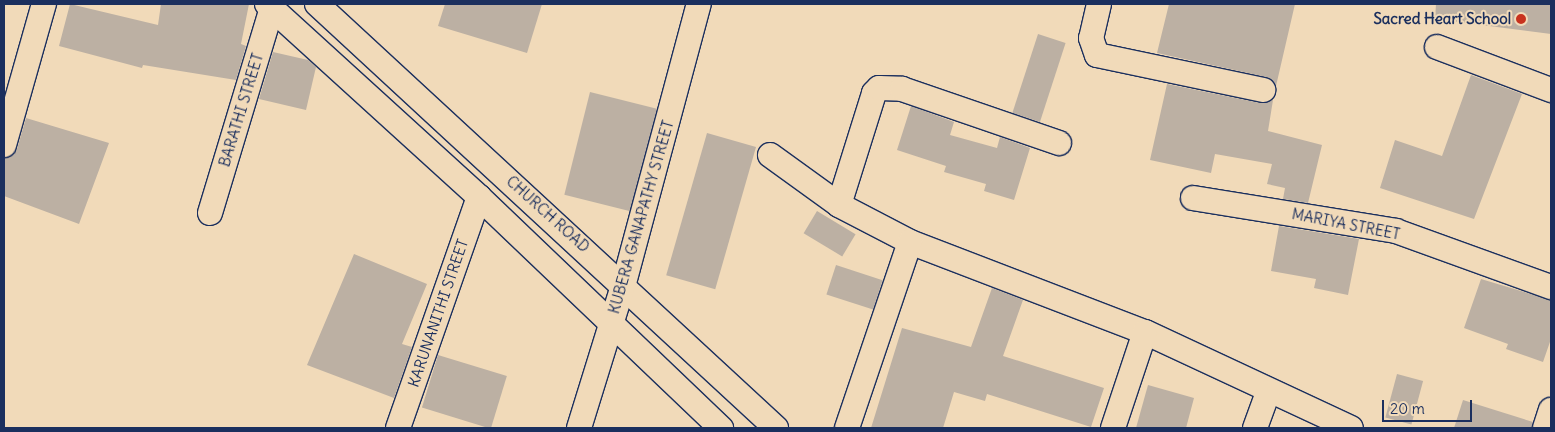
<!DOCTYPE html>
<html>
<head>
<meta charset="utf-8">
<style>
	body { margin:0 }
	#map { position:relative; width:1555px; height:432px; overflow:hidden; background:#f1dab9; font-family:Delius,sans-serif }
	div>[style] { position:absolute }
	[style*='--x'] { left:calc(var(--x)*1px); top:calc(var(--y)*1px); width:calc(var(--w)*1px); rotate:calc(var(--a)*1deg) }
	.building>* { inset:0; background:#bcb0a3; transform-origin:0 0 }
	.roads { filter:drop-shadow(1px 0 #1b2f5e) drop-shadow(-1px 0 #1b2f5e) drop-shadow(0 1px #1b2f5e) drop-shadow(0 -1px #1b2f5e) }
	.minor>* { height:24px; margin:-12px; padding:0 12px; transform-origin:12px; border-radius:12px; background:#f1dab9 }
	.dots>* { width:14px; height:14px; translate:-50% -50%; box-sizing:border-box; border:2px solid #f1dab9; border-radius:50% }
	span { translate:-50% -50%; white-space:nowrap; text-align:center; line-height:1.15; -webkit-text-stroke:4px #f1dab9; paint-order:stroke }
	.poi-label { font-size:15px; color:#1b2f5e; font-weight:700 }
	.right { translate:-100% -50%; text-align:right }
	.street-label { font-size:15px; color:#1b2f5e }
	.frame { position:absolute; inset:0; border:5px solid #1b2f5e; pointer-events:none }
	.scale { position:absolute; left:1382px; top:400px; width:90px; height:22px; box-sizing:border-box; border:2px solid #1b2f5e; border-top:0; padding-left:6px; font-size:15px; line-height:18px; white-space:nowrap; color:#1b2f5e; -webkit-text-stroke:4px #f1dab9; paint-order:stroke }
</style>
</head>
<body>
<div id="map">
	<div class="building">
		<i style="clip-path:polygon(70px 4px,158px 25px,161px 4px,249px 4px,241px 44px,246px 46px,236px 80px,143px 65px,142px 68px,59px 46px)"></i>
		<i style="clip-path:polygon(445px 4px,542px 4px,527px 53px,438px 26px)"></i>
		<i style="clip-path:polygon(1169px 4px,1295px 4px,1276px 86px,1266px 77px,1157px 53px)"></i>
		<i style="clip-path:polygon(1436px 4px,1551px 4px,1551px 34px,1435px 19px)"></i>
		<i style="left:1038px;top:34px;width:29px;height:83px;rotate:18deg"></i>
		<i style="clip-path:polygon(273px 52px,308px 60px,316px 67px,306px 110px,259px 99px)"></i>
		<i style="clip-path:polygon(1471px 75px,1522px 94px,1474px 219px,1380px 188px,1395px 140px,1442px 156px)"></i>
		<i style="clip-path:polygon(1167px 84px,1260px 103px,1273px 100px,1268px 131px,1322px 145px,1308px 203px,1283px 199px,1285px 188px,1267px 184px,1272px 164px,1215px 154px,1211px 173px,1150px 160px)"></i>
		<i style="left:590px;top:92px;width:69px;height:106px;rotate:14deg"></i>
		<i style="clip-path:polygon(911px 106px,954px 122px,950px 135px,997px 148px,1000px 137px,1030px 148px,1014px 200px,984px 191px,986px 184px,944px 172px,946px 166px,897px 150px)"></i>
		<i style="clip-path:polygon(26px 118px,109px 143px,79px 224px,4px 196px,4px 158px,17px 149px)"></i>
		<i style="left:707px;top:133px;width:51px;height:148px;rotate:16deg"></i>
		<i style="left:817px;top:211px;width:45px;height:26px;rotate:31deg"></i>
		<i style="clip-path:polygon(1279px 226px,1359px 239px,1348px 295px,1314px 288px,1316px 279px,1271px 271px)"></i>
		<i style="clip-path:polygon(354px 254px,427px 284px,402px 344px,412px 347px,394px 398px,307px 365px)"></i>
		<i style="left:836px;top:265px;width:49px;height:31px;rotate:18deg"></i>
		<i style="clip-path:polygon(1481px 279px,1551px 300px,1551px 339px,1543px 362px,1506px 349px,1508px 344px,1464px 328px)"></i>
		<i style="clip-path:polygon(992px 288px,1023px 300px,1003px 356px,1104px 388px,1091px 427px,987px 394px,985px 401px,954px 392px,943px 428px,871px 428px,902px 328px,971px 347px)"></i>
		<i style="left:438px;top:355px;width:72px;height:55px;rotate:17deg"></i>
		<i style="left:1397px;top:374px;width:27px;height:45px;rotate:15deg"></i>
		<i style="clip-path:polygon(1148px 385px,1194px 398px,1186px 428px,1136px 428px)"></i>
		<i style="clip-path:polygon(1463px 400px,1533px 422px,1532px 428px,1454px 428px)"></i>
	</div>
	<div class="roads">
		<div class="minor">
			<i style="--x:267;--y:4;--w:287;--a:42.3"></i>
			<i style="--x:479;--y:197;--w:335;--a:43.7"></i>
			<i style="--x:317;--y:4;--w:625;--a:42.73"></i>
			<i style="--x:1099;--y:4;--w:35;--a:103"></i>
			<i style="--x:1091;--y:38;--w:18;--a:71"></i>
			<i style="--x:1097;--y:55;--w:170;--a:11.9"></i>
			<i style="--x:1437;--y:47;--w:122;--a:20.7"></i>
			<i style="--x:4;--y:145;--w:147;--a:-74.2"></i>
			<i style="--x:770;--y:155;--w:85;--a:35.9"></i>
			<i style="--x:839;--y:205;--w:80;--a:27.5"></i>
			<i style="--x:910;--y:242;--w:252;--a:21"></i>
			<i style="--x:1145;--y:332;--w:227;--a:25"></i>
			<i style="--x:1193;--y:198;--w:206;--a:9.2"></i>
			<i style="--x:1396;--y:231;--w:165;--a:19.9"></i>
			<i style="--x:839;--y:205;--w:117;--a:-72.6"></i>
			<i style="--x:874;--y:93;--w:7;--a:-45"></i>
			<i style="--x:879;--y:88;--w:23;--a:2"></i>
			<i style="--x:902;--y:89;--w:166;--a:19"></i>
			<i style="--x:210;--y:213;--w:214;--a:-73.2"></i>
			<i style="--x:398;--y:428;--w:245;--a:-70.7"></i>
			<i style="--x:579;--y:428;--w:152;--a:-72.8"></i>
			<i style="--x:624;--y:283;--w:289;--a:-75"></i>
			<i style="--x:847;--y:428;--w:196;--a:-71.3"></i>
			<i style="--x:1113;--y:428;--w:101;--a:-71.6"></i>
			<i style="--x:1255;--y:428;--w:38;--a:-70"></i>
			<i style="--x:1545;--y:428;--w:19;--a:-72"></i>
		</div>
	</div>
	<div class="dots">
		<i style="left:1521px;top:19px;background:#c8321e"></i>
	</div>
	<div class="poi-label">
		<span class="right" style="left:1511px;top:19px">Sacred Heart School</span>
	</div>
	<div class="street-label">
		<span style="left:241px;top:110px;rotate:-73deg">BARATHI STREET</span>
		<span style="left:548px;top:214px;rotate:42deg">CHURCH ROAD</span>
		<span style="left:641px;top:217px;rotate:-74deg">KUBERA GANAPATHY STREET</span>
		<span style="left:1346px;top:224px;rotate:11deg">MARIYA STREET</span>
		<span style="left:438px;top:313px;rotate:-71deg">KARUNANITHI STREET</span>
	</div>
	<div class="frame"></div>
	<div class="scale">20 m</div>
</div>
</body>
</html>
